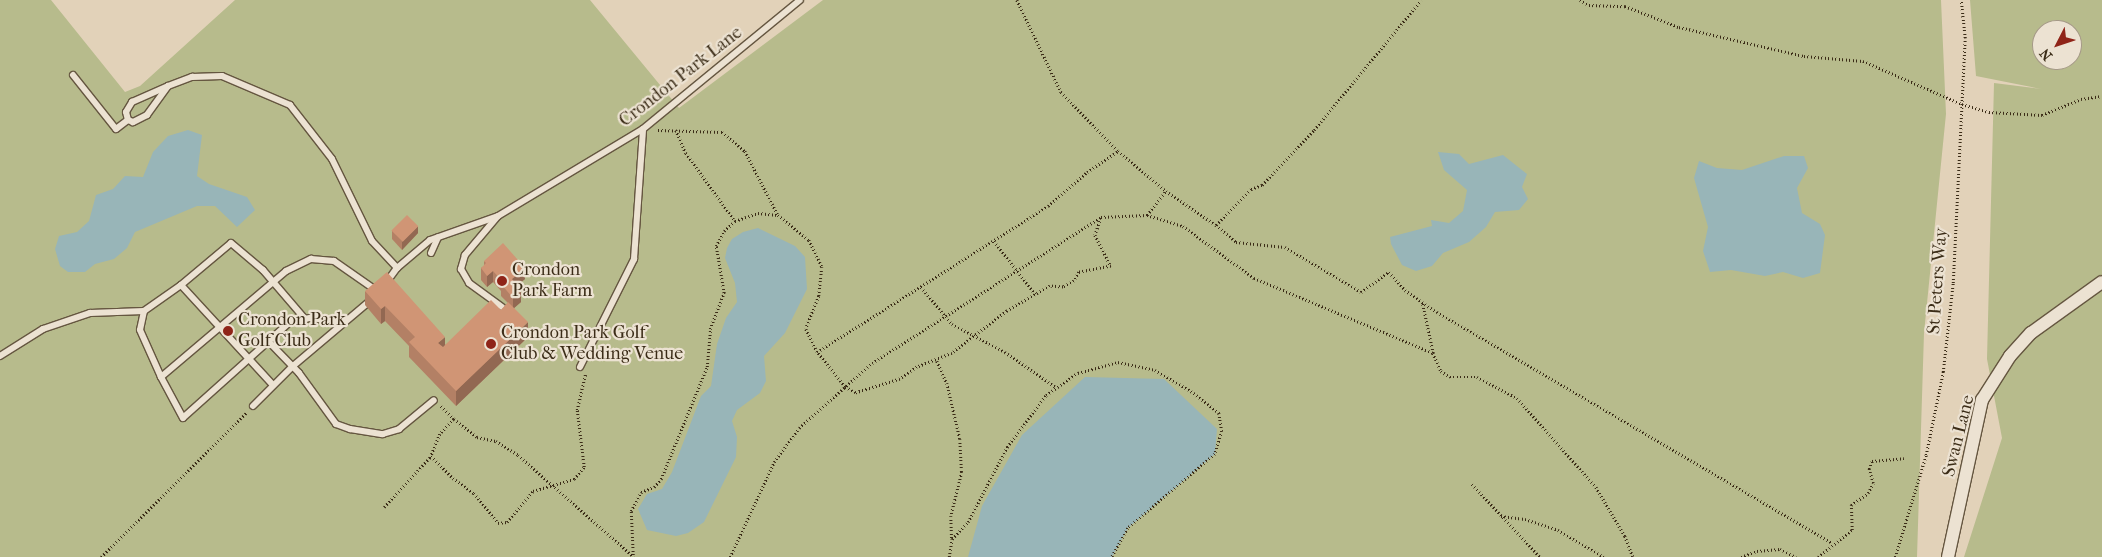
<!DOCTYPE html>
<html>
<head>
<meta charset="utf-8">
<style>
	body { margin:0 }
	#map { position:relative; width:2102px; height:557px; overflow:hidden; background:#e2d2b9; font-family:"IM FELL French Canon",serif }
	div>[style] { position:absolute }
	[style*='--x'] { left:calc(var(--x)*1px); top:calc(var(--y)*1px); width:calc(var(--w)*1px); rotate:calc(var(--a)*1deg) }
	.green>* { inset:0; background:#b7bb8c }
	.water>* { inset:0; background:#98b5b8 }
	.path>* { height:2.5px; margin-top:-1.25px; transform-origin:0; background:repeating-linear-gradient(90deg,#3b2c17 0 1px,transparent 0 3.5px) }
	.roads { filter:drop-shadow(1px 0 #655640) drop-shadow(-1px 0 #655640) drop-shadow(0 1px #655640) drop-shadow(0 -1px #655640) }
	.service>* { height:6px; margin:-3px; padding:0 3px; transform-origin:3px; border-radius:3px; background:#ece2d2 }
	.minor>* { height:12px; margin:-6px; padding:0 6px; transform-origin:6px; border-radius:6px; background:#ece2d2 }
	.wall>* { inset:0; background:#b38065 }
	.shaded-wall>* { inset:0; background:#926852 }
	.building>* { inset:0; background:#d09575; transform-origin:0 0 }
	.dots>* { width:14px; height:14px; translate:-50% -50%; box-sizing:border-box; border:2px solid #ece2d2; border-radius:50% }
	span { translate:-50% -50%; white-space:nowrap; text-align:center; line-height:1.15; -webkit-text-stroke:4.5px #ece2d2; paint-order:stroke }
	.street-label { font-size:18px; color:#3b2c17 }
	.poi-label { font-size:18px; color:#3b2c17 }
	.left { translate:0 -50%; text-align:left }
	.north { position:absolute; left:2032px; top:20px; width:50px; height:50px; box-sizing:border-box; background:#ece2d2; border:1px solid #a59987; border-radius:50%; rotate:229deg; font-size:14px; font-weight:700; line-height:20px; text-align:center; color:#3b2c17 }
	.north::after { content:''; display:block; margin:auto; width:18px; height:22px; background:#8f2418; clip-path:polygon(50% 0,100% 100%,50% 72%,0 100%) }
</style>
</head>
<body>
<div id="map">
	<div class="green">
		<i style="clip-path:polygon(0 0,51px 0,125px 92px,140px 86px,235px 0,590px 0,679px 108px,823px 0,1941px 0,1946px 114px,1924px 333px,1917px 557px,0 557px)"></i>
		<i style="clip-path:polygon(evenodd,1970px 0,2102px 0,2102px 557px,1964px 557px,2002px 438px,1987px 359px,1994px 83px,2041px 89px,1976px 76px,1970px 0,2042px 30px,2072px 30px,2072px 60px,2042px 60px,2042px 30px)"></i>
	</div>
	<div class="water">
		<i style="clip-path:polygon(188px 130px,202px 135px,197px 176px,209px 184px,247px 197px,255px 210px,237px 227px,215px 206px,197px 206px,135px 232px,127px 248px,114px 259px,95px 264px,85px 272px,68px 272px,60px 266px,55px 249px,59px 236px,77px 232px,89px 221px,96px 195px,113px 189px,125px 176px,143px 177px,153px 152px,168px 136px)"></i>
		<i style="clip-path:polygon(1438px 152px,1459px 154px,1469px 164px,1503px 155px,1527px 174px,1522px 187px,1528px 199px,1519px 210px,1495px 212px,1486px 227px,1469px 242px,1443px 253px,1432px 266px,1416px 271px,1402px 265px,1391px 244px,1390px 237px,1432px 226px,1431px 220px,1449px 223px,1463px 211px,1467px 190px,1444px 170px)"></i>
		<i style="clip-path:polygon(1784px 156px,1804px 156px,1808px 168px,1797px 188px,1802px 213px,1820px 224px,1825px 235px,1820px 273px,1803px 278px,1783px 272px,1765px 276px,1731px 270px,1710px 272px,1703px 251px,1708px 227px,1694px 178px,1699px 161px,1717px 168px,1742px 170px)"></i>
		<i style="clip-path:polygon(758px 228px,795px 246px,805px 257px,807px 289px,785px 333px,764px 356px,766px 381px,760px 393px,737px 410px,732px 421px,737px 437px,736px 457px,704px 522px,688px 533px,676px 536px,647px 530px,638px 509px,647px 494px,662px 489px,672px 472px,701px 396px,711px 386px,717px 344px,726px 318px,737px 302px,735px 283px,725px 258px,727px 248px,732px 239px,743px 232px)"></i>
		<i style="clip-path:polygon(1085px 377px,1164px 379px,1217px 429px,1215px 454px,1128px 528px,1112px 557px,968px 557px,982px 506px,1022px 435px)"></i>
	</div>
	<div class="path">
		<i style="--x:1017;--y:0;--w:102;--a:64.4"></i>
		<i style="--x:1061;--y:92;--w:82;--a:46"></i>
		<i style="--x:1118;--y:151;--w:62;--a:39.8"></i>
		<i style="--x:1580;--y:0;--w:10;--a:29"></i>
		<i style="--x:1589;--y:5;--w:36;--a:2"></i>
		<i style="--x:1625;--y:6;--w:58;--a:21.3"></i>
		<i style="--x:1679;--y:27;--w:128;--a:13.1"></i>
		<i style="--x:1804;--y:56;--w:59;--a:4.8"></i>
		<i style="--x:1863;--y:61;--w:108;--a:23.5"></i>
		<i style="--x:1962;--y:104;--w:28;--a:17"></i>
		<i style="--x:1989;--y:112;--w:53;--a:3.2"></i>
		<i style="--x:2042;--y:115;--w:42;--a:-22.3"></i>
		<i style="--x:2081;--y:99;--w:21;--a:-8"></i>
		<i style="--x:658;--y:130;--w:64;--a:1.8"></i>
		<i style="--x:722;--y:132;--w:30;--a:40"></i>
		<i style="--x:745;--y:151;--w:72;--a:62.7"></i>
		<i style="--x:778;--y:215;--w:40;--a:39"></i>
		<i style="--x:809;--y:240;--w:30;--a:64"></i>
		<i style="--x:822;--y:267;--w:29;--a:96"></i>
		<i style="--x:819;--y:296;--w:35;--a:112"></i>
		<i style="--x:806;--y:329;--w:25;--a:64"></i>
		<i style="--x:676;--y:130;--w:25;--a:67"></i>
		<i style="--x:686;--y:153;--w:84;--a:54.2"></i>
		<i style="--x:735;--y:221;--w:24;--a:-19"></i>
		<i style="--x:758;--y:213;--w:20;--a:6"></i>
		<i style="--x:1147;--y:215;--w:38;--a:17"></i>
		<i style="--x:1183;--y:226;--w:88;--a:36.2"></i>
		<i style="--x:1254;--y:278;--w:194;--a:22.7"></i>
		<i style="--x:1433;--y:353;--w:52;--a:-102.2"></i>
		<i style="--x:1101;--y:218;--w:18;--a:109"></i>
		<i style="--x:1095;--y:235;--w:35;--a:63"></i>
		<i style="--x:1111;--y:266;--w:33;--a:169"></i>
		<i style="--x:1079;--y:272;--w:10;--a:119"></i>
		<i style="--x:1074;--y:281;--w:13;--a:151"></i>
		<i style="--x:1063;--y:287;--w:13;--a:-176"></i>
		<i style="--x:1050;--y:286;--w:50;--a:149.8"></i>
		<i style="--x:1007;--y:311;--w:69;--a:142.6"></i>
		<i style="--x:952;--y:353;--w:38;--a:158"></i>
		<i style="--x:917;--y:367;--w:21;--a:145"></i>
		<i style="--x:900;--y:379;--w:47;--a:162.7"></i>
		<i style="--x:855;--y:393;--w:12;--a:-149"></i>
		<i style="--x:845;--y:387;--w:45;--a:-128.7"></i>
		<i style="--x:817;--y:352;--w:273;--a:-32.3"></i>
		<i style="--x:1048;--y:206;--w:52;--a:-41.1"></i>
		<i style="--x:1087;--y:172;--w:37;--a:-34"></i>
		<i style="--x:1216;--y:225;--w:26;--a:40"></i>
		<i style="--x:1236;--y:242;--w:49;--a:5.8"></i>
		<i style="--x:1285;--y:247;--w:88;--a:30.6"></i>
		<i style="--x:1361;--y:292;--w:34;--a:-36"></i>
		<i style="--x:1389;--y:272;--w:24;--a:48"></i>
		<i style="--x:1405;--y:290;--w:39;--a:35"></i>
		<i style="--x:1437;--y:312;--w:458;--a:30.3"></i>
		<i style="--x:994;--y:241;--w:68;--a:52.1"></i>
		<i style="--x:921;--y:287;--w:48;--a:50"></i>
		<i style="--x:952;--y:324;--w:60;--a:27.8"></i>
		<i style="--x:1005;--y:352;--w:63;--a:34.7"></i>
		<i style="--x:1433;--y:353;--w:20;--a:66"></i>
		<i style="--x:1441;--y:371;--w:11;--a:34"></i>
		<i style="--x:1450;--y:377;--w:27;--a:0"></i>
		<i style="--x:1477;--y:377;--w:45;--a:27.7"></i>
		<i style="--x:1517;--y:398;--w:119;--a:48.4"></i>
		<i style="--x:1596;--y:487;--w:57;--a:59.4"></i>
		<i style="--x:1625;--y:536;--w:22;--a:69"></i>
		<i style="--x:937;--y:361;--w:24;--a:66"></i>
		<i style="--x:947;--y:383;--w:57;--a:76.9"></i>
		<i style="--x:960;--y:439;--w:33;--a:87"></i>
		<i style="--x:962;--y:472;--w:45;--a:104"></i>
		<i style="--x:951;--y:516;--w:23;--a:88"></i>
		<i style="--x:441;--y:406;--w:18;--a:45"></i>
		<i style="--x:454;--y:419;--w:21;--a:133"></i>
		<i style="--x:440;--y:434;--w:24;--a:112"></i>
		<i style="--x:431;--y:456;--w:31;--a:45"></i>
		<i style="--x:453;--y:478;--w:26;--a:36"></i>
		<i style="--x:474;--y:493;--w:38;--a:51"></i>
		<i style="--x:498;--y:523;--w:9;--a:-6"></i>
		<i style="--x:507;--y:522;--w:40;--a:-50"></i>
		<i style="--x:533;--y:491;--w:43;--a:-16.3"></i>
		<i style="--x:574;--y:479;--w:16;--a:-50"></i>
		<i style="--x:584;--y:467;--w:57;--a:-97"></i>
		<i style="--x:577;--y:410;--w:37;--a:-77"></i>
		<i style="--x:454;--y:419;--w:29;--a:38"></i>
		<i style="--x:477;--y:437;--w:19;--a:12"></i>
		<i style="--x:496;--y:441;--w:26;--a:32"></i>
		<i style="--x:518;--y:455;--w:154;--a:41.3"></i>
		<i style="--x:1472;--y:484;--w:100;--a:47"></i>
		<i style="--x:384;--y:507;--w:69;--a:-47.3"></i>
		<i style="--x:1501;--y:516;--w:24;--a:7"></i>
		<i style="--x:1525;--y:519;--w:35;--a:18"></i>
		<i style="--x:1558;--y:530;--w:53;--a:30.4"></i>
		<i style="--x:633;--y:555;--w:44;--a:-92.6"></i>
		<i style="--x:631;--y:511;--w:21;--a:-62"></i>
		<i style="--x:641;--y:492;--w:14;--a:-21"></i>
		<i style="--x:654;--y:487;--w:11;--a:-49"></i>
		<i style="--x:661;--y:479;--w:121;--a:-67.7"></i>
		<i style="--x:707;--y:367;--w:38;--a:-85"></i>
		<i style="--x:710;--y:329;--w:39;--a:-69"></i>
		<i style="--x:724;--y:293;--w:48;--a:-99.7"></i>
		<i style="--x:716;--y:246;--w:17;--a:-62"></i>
		<i style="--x:724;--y:231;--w:15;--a:-42"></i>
		<i style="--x:101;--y:557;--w:206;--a:-44.8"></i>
		<i style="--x:730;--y:557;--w:105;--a:-65.1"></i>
		<i style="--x:774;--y:462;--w:42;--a:-53.7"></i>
		<i style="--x:799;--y:428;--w:98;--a:-41.7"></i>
		<i style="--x:872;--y:363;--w:272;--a:-32.5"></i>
		<i style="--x:1101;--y:217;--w:46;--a:-2.5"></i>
		<i style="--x:1147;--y:215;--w:31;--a:-52"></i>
		<i style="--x:1166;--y:191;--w:60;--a:34.2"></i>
		<i style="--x:1216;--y:225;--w:50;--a:-45.8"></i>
		<i style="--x:1251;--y:189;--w:12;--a:-20"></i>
		<i style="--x:1262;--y:185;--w:76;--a:-46.6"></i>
		<i style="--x:1314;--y:130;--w:168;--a:-50.5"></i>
		<i style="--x:949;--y:557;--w:18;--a:-81"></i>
		<i style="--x:952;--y:539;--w:23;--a:-47"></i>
		<i style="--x:968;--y:522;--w:85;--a:-62.5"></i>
		<i style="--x:1007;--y:447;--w:65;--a:-53.1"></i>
		<i style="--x:1046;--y:395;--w:39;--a:-35"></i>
		<i style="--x:1078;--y:373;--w:41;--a:-15.4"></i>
		<i style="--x:1118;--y:362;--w:38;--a:12"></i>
		<i style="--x:1155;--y:370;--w:42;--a:30.3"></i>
		<i style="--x:1191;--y:391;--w:36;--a:38"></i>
		<i style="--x:1219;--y:413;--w:18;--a:81"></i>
		<i style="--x:1222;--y:431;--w:24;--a:107"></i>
		<i style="--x:1215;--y:454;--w:114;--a:139.6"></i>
		<i style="--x:1128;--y:528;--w:33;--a:119"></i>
		<i style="--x:1741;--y:557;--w:17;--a:-21"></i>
		<i style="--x:1757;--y:551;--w:23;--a:-5"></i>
		<i style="--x:1780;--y:549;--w:18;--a:27"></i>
		<i style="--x:1818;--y:557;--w:43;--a:-38.5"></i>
		<i style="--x:1852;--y:530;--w:25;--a:-92"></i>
		<i style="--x:1851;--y:505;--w:21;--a:-35"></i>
		<i style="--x:1868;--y:493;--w:11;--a:-63"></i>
		<i style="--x:1873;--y:483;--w:15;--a:-106"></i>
		<i style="--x:1869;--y:469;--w:9;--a:-69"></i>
		<i style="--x:1872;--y:461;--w:32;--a:-5"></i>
		<i style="--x:1895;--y:557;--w:107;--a:-73.1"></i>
		<i style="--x:1926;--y:455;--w:85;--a:-78.4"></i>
		<i style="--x:1943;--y:372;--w:90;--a:-83.6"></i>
		<i style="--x:1953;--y:283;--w:245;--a:-87.2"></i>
		<i style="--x:1965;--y:38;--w:38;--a:-96"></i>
	</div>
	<div class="roads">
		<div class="service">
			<i style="--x:73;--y:75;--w:69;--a:51.5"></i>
			<i style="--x:116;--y:129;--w:15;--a:-37"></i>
			<i style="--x:168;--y:86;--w:36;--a:126"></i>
			<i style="--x:147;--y:115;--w:16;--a:153"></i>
			<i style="--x:133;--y:122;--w:5;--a:-158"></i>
			<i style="--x:128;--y:120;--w:8;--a:-104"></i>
			<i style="--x:126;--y:112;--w:12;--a:-59"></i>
			<i style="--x:132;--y:102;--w:39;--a:-24"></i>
			<i style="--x:168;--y:86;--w:26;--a:-21"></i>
			<i style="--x:192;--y:77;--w:30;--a:-2"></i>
			<i style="--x:222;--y:76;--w:74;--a:23.1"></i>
			<i style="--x:290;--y:105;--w:68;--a:52.1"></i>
			<i style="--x:332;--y:159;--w:91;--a:64"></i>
			<i style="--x:372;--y:241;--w:37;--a:47"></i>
			<i style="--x:397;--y:268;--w:43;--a:-40.3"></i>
			<i style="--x:430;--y:240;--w:72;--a:-19.4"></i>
			<i style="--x:498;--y:216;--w:169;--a:-31"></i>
			<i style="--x:643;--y:129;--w:203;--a:-39.4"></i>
			<i style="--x:497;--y:217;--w:50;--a:130.1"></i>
			<i style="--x:465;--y:255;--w:15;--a:106"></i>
			<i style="--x:461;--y:269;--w:16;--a:60"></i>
			<i style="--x:469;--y:283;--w:41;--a:36"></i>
			<i style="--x:431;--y:253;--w:17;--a:-66"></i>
			<i style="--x:386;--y:283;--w:19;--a:-54"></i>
			<i style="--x:181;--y:285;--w:65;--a:-40"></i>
			<i style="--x:231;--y:243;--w:42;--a:40.2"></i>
			<i style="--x:263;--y:270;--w:65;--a:49.4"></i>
			<i style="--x:144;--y:311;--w:19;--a:102"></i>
			<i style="--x:140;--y:330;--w:51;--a:65.9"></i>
			<i style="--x:343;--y:323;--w:33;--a:-171"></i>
			<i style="--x:310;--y:318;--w:19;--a:171"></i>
			<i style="--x:291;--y:321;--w:145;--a:138.1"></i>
			<i style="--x:183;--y:418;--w:47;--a:-118.2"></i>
			<i style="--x:161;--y:377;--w:164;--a:-40.3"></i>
			<i style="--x:286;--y:271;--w:28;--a:-26"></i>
			<i style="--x:311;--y:259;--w:23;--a:5"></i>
			<i style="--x:334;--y:261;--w:52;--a:34.9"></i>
			<i style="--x:269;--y:342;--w:43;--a:45.9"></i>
			<i style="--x:299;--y:373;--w:63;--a:54"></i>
			<i style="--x:336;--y:424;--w:15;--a:20"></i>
			<i style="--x:350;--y:429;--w:33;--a:9"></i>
			<i style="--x:383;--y:434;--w:17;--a:-17"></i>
			<i style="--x:399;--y:429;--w:45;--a:-39.6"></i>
			<i style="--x:0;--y:356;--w:51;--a:-32.1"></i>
			<i style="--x:43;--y:329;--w:50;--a:-18.8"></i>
			<i style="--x:90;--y:313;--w:54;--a:-2.1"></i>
			<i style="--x:144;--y:311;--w:45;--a:-35.1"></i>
			<i style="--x:181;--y:285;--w:136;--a:47.4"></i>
			<i style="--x:580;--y:367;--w:121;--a:-63.4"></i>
			<i style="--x:634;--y:259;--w:130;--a:-86"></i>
			<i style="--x:253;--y:406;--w:57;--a:-45"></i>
			<i style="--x:293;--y:366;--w:102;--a:-40.2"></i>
		</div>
		<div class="minor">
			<i style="--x:1948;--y:557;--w:161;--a:-77.8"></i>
			<i style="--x:1982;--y:400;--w:52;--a:-57.5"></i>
			<i style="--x:2010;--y:356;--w:31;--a:-48"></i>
			<i style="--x:2031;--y:333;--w:87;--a:-35.7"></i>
		</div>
	</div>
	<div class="wall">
		<i style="clip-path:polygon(392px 231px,418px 233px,402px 250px,392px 239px)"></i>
		<i style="clip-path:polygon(484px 261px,525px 279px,517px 285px,521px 302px,514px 308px,528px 337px,456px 406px,409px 357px,409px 346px,385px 321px,381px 324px,365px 305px,365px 291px,445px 345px,501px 310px,508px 303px,501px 296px,501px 291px,493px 282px,487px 287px,481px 280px,481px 268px,484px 266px)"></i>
	</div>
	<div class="shaded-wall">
		<i style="clip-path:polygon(418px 226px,418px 233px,402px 250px,402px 242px)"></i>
		<i style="clip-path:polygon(525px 268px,525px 279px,512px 290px,512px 279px)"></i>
		<i style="clip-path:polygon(493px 271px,493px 282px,487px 287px,487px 276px)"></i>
		<i style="clip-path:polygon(521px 290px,521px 302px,513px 309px,513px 298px)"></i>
		<i style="clip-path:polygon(385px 306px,385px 321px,381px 324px,381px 309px)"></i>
		<i style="clip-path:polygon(528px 322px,528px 337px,456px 406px,456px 391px)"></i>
		<i style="clip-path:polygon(445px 337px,445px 352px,438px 343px)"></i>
	</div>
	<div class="building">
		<i style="left:407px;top:215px;width:16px;height:22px;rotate:45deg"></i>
		<i style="clip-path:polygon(503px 243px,525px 268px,512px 279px,521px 290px,513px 298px,501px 284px,503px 282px,493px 271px,487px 276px,481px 268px,486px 263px,484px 261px)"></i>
		<i style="clip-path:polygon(387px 272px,445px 337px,438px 343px,443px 347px,491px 300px,501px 310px,508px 302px,528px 322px,456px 391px,409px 342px,415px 337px,385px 306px,381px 309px,365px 291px)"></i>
	</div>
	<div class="dots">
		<i style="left:502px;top:281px;background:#8f2418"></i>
		<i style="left:228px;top:331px;background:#8f2418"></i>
		<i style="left:491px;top:344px;background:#8f2418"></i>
	</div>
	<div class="street-label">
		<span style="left:681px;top:77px;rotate:-38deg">Crondon Park Lane</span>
		<span style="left:1938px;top:281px;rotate:-86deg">St Peters Way</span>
		<span style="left:1959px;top:436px;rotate:-76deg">Swan Lane</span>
	</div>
	<div class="poi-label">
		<span class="left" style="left:512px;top:281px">Crondon<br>Park Farm</span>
		<span class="left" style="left:238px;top:331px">Crondon Park<br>Golf Club</span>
		<span class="left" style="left:501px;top:344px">Crondon Park Golf<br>Club &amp; Wedding Venue</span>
	</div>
	<div class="north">N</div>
</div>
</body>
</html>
